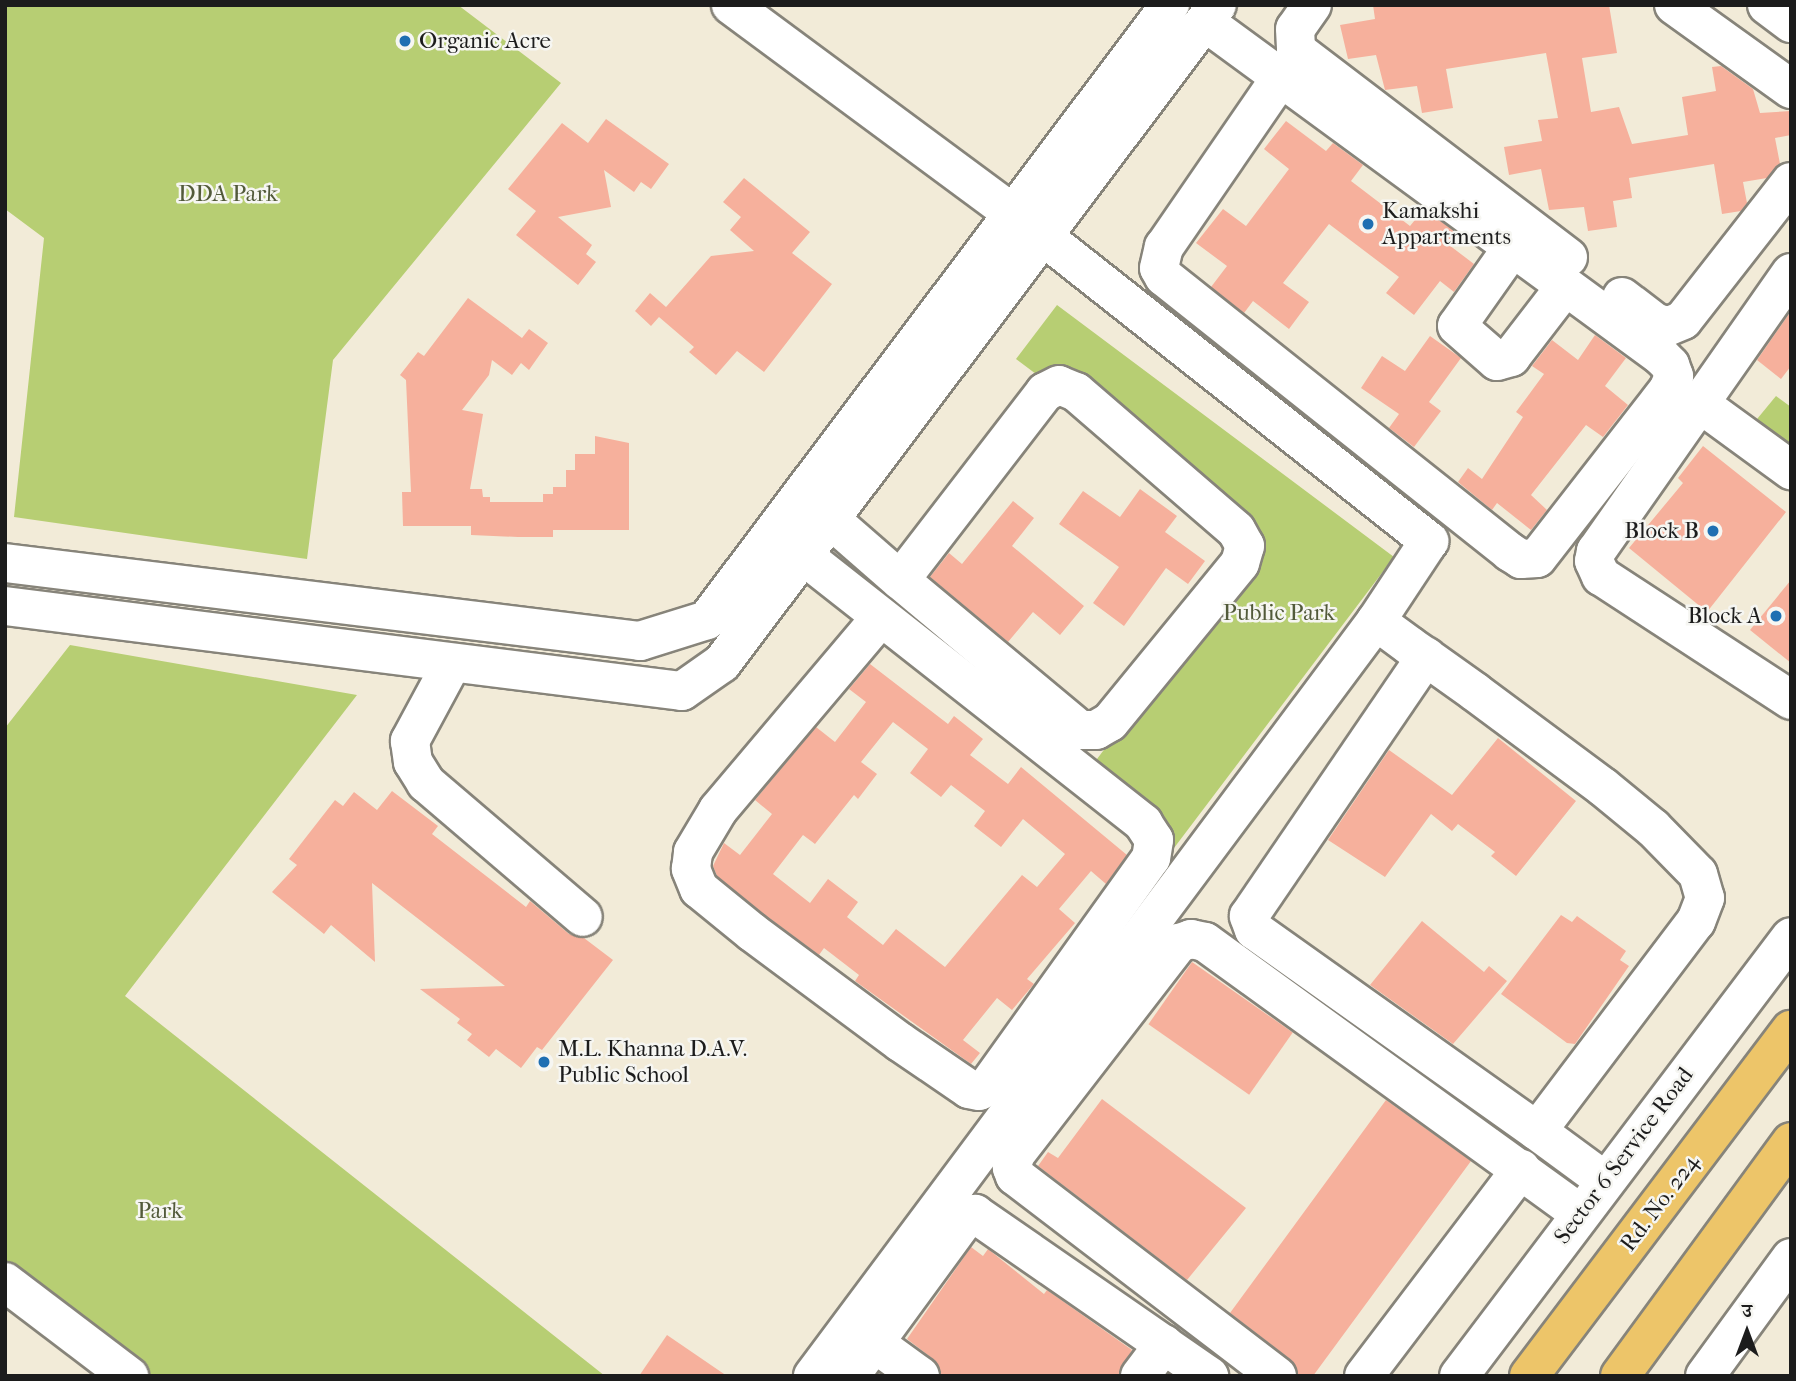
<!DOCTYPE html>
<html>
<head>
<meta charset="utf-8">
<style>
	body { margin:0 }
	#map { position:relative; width:1796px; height:1381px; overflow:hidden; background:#f2ebd8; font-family:"IM FELL French Canon","Noto Serif Devanagari",serif }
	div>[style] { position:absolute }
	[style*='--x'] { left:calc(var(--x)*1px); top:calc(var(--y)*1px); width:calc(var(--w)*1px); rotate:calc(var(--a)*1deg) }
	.green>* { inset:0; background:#b7ce73 }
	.building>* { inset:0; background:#f6b09c; transform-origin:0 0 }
	.roads { filter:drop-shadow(2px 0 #87847a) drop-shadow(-2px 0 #87847a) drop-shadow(0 2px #87847a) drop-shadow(0 -2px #87847a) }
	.minor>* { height:38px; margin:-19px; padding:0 19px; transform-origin:19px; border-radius:19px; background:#fff }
	.major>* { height:38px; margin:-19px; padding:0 19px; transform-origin:19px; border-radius:19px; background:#edc569 }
	.dots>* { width:19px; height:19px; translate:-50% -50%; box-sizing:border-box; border:4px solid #f6f6f2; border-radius:50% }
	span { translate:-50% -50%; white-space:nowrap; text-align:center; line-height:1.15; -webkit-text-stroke:5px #f6f6f2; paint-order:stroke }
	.poi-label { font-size:23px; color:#1c1c1c }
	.left { translate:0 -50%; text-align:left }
	.right { translate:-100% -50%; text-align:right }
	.park-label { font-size:23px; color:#525a3a }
	.street-label { font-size:23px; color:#1c1c1c }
	.frame { position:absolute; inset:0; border:7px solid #1c1c1c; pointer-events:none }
	.north { position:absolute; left:1712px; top:1297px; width:70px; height:70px; -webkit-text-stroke:5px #f6f6f2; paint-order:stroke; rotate:0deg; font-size:19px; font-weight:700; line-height:28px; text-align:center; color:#1c1c1c }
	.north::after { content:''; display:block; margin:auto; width:24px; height:32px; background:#1c1c1c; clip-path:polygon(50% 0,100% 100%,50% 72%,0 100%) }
</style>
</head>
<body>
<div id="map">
	<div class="green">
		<i style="clip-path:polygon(5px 5px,458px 5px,561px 83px,333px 360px,307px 559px,14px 517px,44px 238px,5px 209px)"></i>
		<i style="clip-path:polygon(1057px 305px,1394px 557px,1174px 848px,1082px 779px,1260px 542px,1016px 359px)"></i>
		<i style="clip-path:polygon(1776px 396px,1791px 407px,1791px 489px,1734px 447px)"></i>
		<i style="clip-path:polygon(70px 645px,357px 695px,125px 996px,605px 1376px,137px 1376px,5px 1279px,5px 728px)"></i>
	</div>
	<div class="building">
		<i style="clip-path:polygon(1373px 5px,1609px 5px,1617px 53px,1582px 58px,1591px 112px,1619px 107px,1632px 144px,1688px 135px,1682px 97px,1716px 91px,1712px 67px,1721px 66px,1753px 89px,1760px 113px,1791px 111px,1791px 135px,1775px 138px,1780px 164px,1767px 178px,1743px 182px,1747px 203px,1741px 211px,1722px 214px,1714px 164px,1629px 178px,1632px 198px,1613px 201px,1617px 227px,1588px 231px,1584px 207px,1549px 210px,1541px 169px,1509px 175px,1504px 147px,1542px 141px,1538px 120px,1558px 118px,1546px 53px,1446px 69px,1453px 108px,1422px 113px,1417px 86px,1385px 90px,1376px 55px,1348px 59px,1340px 25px,1375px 19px)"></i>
		<i style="clip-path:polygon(606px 119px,669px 164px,651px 189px,641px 182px,634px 192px,604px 170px,611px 207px,558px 217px,592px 245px,586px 254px,596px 262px,578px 285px,516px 235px,536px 211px,508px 189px,562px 123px,588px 143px)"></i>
		<i style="clip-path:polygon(1286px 121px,1326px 151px,1333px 143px,1363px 165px,1351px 181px,1410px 226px,1424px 209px,1458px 234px,1449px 245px,1474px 264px,1454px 292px,1440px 281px,1414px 315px,1386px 293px,1399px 277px,1329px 224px,1283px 283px,1309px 302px,1289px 329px,1253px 301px,1244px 313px,1211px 287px,1227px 266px,1196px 243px,1223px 209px,1246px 226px,1289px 169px,1264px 149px)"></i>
		<i style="clip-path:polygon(744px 178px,810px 232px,792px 253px,832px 284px,764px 372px,737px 351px,716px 375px,689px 352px,694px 347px,659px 317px,651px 326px,635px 311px,650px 293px,666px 307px,711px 256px,754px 251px,730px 230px,741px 217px,723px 202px)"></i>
		<i style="clip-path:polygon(468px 298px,522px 338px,529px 329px,548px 343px,529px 370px,521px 363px,512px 375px,492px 360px,489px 375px,462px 410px,483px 414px,470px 489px,482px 489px,483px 497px,490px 497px,490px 502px,543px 502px,543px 494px,553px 494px,553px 487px,566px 487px,566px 470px,575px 470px,575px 454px,595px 454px,595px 436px,629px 443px,629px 530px,553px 530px,553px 537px,518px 537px,471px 535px,471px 526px,403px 526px,402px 492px,411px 492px,406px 380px,400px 375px,418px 352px,424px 356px)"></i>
		<i style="clip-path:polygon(1791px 311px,1791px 366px,1781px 379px,1757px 360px)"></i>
		<i style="clip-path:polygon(1595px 335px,1626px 358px,1605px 386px,1628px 405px,1603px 437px,1586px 425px,1531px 495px,1547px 510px,1531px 530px,1497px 503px,1492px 510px,1458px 482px,1468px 468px,1482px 479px,1523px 417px,1516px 412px,1544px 374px,1532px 366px,1552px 340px,1578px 360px)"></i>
		<i style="clip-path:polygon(1430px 336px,1461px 358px,1429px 402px,1441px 411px,1414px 447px,1389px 428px,1399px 414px,1361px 388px,1382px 356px,1405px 371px)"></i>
		<i style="clip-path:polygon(1703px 446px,1786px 512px,1707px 612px,1629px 548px,1683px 483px,1678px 478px)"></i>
		<i style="clip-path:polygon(1140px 489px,1177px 516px,1165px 532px,1205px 561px,1188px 584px,1166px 568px,1124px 626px,1093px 603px,1119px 567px,1059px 524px,1083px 491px,1120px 517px)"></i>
		<i style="clip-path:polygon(1013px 501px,1034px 518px,1012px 546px,1084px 606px,1060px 635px,1033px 612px,1008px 642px,930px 577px,949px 553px,962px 564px)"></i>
		<i style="clip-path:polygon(1791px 580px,1791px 663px,1750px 630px)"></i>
		<i style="clip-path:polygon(evenodd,870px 664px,948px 724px,954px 716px,983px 739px,970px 755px,1008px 784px,1021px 767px,1127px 855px,1106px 884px,1091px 871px,1059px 909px,1075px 923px,1027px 979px,1034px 984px,1012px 1010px,997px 998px,963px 1040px,980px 1053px,971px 1064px,855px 981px,859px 975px,824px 948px,819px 955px,765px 915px,717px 876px,713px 866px,724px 843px,740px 855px,772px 814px,755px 800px,816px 727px,835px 742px,866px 702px,849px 689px,870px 664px,893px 722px,928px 749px,910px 773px,941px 797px,951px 785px,985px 811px,974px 826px,1001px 847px,1023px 819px,1065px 854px,1037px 887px,1022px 875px,945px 967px,896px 929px,883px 945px,847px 917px,858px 902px,828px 879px,810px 903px,773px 874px,803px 835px,815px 844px,854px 795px,858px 799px,877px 774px,861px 762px,893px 722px)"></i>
		<i style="clip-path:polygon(1498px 738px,1576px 801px,1516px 876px,1491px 856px,1495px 852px,1458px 824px,1452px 831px,1431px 814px,1385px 877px,1328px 840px,1389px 750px,1452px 795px)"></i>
		<i style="clip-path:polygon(392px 791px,438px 826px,432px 834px,526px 907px,530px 901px,569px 934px,584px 938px,613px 960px,542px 1050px,537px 1047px,521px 1068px,496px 1049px,489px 1057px,467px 1040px,472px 1034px,457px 1023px,460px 1019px,420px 989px,505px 986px,372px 883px,375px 962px,331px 925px,324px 934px,272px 892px,297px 865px,289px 859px,335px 800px,343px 806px,354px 792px,377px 810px)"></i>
		<i style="clip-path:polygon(1561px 915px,1572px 922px,1577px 916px,1626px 951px,1620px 960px,1629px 966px,1575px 1044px,1567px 1043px,1501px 994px)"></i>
		<i style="clip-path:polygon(1422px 921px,1484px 972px,1489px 966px,1507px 981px,1453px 1044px,1370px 985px)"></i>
		<i style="left:1192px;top:962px;width:123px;height:76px;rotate:35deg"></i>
		<i style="clip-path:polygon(1102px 1099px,1246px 1208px,1187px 1280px,1038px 1166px,1048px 1152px,1058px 1158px)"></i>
		<i style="clip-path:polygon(1386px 1100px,1471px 1161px,1313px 1376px,1298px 1376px,1290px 1359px,1230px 1313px)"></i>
		<i style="clip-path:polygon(971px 1247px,983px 1256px,988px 1249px,1044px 1294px,1047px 1290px,1132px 1350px,1119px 1376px,941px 1376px,933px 1359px,907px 1339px)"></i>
		<i style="clip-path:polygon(667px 1335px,727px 1376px,639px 1376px)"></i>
	</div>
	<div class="roads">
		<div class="minor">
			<i style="--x:731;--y:5;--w:390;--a:36.5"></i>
			<i style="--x:1044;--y:237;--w:491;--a:38.3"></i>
			<i style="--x:1429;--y:541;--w:96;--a:123.5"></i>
			<i style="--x:1376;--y:621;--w:942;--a:126.71"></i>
			<i style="--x:1312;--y:5;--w:29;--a:125"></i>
			<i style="--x:1295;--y:29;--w:21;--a:87"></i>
			<i style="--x:1296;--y:50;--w:342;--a:37.3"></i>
			<i style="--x:1674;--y:5;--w:144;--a:35.7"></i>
			<i style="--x:1767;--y:5;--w:30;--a:37"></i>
			<i style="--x:1205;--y:22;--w:565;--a:36.22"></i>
			<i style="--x:1661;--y:356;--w:13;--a:45"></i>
			<i style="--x:1670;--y:365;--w:12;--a:70"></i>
			<i style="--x:1674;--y:376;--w:15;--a:113"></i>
			<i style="--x:1668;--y:390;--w:213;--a:127.9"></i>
			<i style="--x:1537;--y:558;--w:16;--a:176"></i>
			<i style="--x:1521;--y:559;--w:13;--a:-148"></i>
			<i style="--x:1510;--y:552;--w:442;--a:-141.5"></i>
			<i style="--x:1164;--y:277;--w:10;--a:-119"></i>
			<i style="--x:1159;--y:268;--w:22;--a:-77"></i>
			<i style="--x:1164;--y:247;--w:205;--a:-55.5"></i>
			<i style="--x:1512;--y:248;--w:95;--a:125.2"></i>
			<i style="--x:1457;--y:326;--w:53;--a:41.2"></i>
			<i style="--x:1497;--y:361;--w:15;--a:-16"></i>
			<i style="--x:1511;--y:357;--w:88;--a:-52.4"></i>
			<i style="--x:1791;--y:273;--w:340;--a:125"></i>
			<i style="--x:1596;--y:551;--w:10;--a:101"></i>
			<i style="--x:1594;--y:561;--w:17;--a:65"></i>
			<i style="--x:1601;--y:576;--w:227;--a:33.1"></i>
			<i style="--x:1622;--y:297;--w:43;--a:37.4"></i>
			<i style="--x:1656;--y:323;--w:13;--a:13"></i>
			<i style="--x:1669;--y:326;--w:15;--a:-23"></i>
			<i style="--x:1683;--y:320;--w:175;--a:-52"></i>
			<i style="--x:1699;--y:403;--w:114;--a:36.1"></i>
			<i style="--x:830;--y:519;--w:93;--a:41.1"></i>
			<i style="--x:900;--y:580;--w:234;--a:39.8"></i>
			<i style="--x:1080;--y:730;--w:16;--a:0"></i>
			<i style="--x:1096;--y:730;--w:16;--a:-30"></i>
			<i style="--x:1110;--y:722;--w:205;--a:-50.7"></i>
			<i style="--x:1240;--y:563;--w:18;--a:-74"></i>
			<i style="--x:1245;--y:546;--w:18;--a:-119"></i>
			<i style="--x:1236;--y:530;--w:211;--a:-139.2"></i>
			<i style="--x:1076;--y:392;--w:18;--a:-158"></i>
			<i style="--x:1059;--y:385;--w:16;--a:153"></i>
			<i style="--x:1045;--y:392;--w:237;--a:127.6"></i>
			<i style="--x:804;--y:556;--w:432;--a:38.2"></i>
			<i style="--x:1143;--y:823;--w:20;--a:57"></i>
			<i style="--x:1154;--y:840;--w:18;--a:99"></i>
			<i style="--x:1151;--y:858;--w:280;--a:125.6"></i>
			<i style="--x:988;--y:1086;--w:10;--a:151"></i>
			<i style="--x:979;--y:1091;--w:10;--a:-169"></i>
			<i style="--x:969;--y:1089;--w:83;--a:-145.7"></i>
			<i style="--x:900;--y:1042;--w:184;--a:-143.4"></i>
			<i style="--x:752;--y:932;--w:68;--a:-140.9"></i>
			<i style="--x:699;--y:889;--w:22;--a:-112"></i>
			<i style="--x:691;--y:869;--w:17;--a:-83"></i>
			<i style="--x:693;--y:852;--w:49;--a:-59.2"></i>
			<i style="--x:718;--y:810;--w:251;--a:-49.8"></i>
			<i style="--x:5;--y:563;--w:640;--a:7"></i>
			<i style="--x:640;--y:641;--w:70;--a:-17.4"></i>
			<i style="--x:707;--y:620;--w:770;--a:-53.03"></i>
			<i style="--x:5;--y:606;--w:682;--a:7.16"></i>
			<i style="--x:682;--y:691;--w:49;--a:-35"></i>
			<i style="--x:722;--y:663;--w:823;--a:-53.05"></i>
			<i style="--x:1376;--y:621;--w:42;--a:36.3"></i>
			<i style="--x:1410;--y:646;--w:19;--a:35"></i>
			<i style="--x:1426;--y:657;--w:60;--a:35.5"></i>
			<i style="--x:1475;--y:692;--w:159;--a:36.6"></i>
			<i style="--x:1603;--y:787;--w:65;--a:39.4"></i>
			<i style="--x:1653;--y:828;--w:64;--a:45.6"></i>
			<i style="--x:1698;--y:874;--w:25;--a:74"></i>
			<i style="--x:1705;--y:898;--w:25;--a:111"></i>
			<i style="--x:1696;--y:921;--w:263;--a:127.1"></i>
			<i style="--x:1537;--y:1131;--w:347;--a:-144.6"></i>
			<i style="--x:1254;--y:930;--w:15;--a:-110"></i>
			<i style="--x:1249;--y:916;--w:314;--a:-55.7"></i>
			<i style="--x:452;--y:663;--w:89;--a:118.3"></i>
			<i style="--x:410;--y:741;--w:21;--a:82"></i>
			<i style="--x:413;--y:762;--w:25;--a:58"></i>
			<i style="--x:426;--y:783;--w:206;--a:40.5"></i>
			<i style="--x:1537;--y:1131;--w:84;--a:36.3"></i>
			<i style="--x:5;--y:1282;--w:156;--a:37.2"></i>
			<i style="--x:873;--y:1342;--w:58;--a:35.9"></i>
			<i style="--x:850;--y:1376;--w:190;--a:-53.8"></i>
			<i style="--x:962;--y:1223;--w:16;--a:-35"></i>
			<i style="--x:975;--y:1214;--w:285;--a:34.7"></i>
			<i style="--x:1140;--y:1376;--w:40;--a:-53"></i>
			<i style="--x:1277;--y:1376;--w:330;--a:-142.6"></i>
			<i style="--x:1015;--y:1176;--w:9;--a:-111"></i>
			<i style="--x:1012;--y:1168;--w:13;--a:-77"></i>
			<i style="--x:1015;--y:1155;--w:268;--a:-52.3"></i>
			<i style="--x:1179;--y:943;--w:13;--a:-18"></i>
			<i style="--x:1191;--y:939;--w:14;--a:12"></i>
			<i style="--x:1205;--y:942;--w:463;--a:35.9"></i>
			<i style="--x:1364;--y:1376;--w:260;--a:-52.8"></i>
			<i style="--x:1459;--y:1376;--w:550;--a:-52.9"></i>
			<i style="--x:1705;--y:1376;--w:146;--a:-53.9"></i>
		</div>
		<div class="major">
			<i style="--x:1529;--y:1376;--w:434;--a:-52.9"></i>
			<i style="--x:1620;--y:1376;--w:290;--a:-53.8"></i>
		</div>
	</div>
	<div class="dots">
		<i style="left:405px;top:41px;background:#1f6fb2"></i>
		<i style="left:1368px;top:224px;background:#1f6fb2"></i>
		<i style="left:1713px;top:531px;background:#1f6fb2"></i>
		<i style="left:1776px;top:616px;background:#1f6fb2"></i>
		<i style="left:544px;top:1062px;background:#1f6fb2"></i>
	</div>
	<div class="poi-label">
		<span class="left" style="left:419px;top:41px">Organic Acre</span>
		<span class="left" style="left:1382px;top:224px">Kamakshi<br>Appartments</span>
		<span class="right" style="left:1699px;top:531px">Block B</span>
		<span class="right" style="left:1762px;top:616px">Block A</span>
		<span class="left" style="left:558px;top:1062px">M.L. Khanna D.A.V.<br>Public School</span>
	</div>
	<div class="park-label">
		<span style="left:228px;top:194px">DDA Park</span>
		<span style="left:1279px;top:613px">Public Park</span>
		<span style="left:160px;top:1211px">Park</span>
	</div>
	<div class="street-label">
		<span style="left:1624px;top:1156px;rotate:-53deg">Sector 6 Service Road</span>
		<span style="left:1660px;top:1203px;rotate:-53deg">Rd. No. 224</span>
	</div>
	<div class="frame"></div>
	<div class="north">उ</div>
</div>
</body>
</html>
